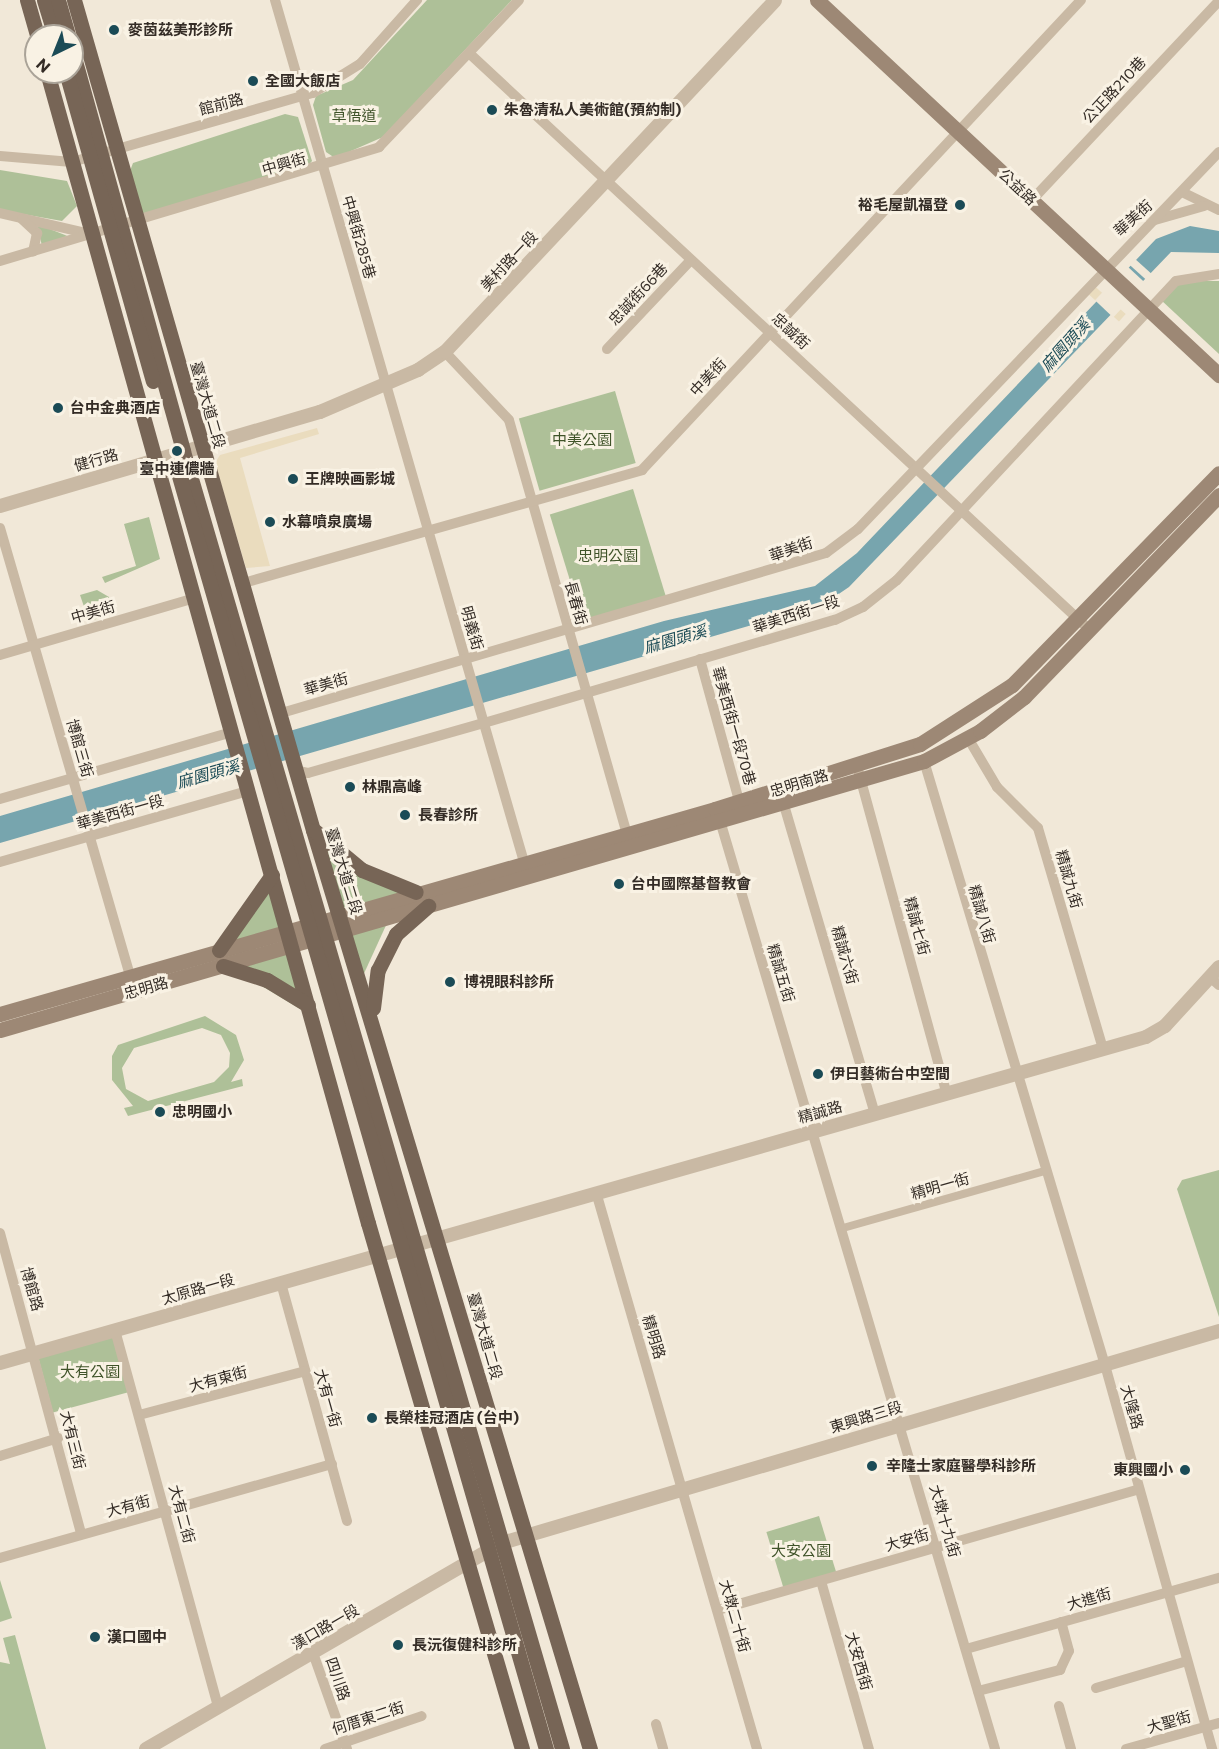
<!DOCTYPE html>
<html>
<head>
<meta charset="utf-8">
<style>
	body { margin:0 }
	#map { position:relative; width:1219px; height:1749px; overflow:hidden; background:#f1e8d8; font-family:Commissioner,"Noto Sans TC",sans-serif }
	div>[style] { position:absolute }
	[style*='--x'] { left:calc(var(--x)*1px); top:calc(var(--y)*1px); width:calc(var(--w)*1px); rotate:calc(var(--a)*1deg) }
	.green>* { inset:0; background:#aec098; transform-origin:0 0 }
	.plaza>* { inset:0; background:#eadcbe; transform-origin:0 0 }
	.water>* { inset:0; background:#77a5ae }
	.pier>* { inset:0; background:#f1e8d8; transform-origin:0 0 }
	.pedestrian>* { height:8px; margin:-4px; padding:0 4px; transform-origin:4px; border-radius:4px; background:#c9b9a4 }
	.minor>* { height:10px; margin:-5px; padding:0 5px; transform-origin:5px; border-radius:5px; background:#c9b9a4 }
	.tertiary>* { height:14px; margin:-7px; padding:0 7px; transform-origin:7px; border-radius:7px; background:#c9b9a4 }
	.secondary>* { height:15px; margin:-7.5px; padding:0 7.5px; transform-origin:7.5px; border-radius:7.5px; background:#9d8875 }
	.primary>* { height:15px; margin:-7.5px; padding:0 7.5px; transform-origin:7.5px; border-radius:7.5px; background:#776556 }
	.dots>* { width:16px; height:16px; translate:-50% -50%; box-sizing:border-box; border:3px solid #f9f2e4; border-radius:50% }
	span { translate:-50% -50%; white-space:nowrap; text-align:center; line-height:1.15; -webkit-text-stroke:6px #f9f2e4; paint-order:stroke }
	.poi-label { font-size:15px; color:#342c26; font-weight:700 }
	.left { translate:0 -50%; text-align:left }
	.right { translate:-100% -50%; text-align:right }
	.street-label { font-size:15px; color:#342c26 }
	.park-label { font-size:15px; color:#3f5329 }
	.water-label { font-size:16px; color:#1b4b56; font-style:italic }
	.north { position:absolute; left:24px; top:24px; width:60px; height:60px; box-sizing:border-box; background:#f9f2e4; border:2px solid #aaa398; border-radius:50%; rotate:223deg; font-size:16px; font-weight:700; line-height:24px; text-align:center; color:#342c26 }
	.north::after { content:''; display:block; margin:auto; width:21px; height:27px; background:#1b4b56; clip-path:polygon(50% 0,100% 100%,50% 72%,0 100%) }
</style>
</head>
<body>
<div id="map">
	<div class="green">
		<i style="clip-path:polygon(427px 0,512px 0,383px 137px,335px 158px,326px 152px,313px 105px,316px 96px,353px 80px)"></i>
		<i style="clip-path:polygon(285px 114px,298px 117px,312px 161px,304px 170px,142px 214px,130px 171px,133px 163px)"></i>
		<i style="clip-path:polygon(0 170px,67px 181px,77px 206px,62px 221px,0 210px)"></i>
		<i style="clip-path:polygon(37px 224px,65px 235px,67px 236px,42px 246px)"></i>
		<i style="clip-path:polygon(1195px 281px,1219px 281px,1219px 354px,1161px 300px,1177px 284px)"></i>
		<i style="left:615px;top:391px;width:75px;height:100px;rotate:74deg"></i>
		<i style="left:633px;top:489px;width:114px;height:87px;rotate:73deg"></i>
		<i style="clip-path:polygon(149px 517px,160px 559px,105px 583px,102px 577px,136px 566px,124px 524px)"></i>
		<i style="clip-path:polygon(97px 590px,109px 597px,115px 614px,89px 621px,80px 595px)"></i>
		<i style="clip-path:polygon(318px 839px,407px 891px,341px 910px)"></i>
		<i style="clip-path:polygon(271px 881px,281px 928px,227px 945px)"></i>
		<i style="clip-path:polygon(388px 921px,361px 980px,349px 934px)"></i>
		<i style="clip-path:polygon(290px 952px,305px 1012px,232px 968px)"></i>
		<i style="clip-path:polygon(evenodd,205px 1016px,236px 1035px,244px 1060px,231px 1082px,242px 1079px,243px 1086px,128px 1116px,124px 1108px,133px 1106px,112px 1080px,112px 1056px,118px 1045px,205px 1016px,202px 1028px,221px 1035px,230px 1053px,229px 1067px,214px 1082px,148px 1101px,126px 1089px,122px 1068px,134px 1048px,202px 1028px)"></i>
		<i style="clip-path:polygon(1219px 1170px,1219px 1317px,1177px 1189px,1182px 1180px)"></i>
		<i style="left:114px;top:1335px;width:59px;height:79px;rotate:75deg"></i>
		<i style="left:819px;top:1516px;width:59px;height:55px;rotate:73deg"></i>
		<i style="clip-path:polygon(0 1580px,12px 1618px,0 1622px)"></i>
		<i style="clip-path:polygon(15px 1635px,46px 1749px,0 1749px,0 1662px,10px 1664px,3px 1638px)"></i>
	</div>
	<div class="plaza">
		<i style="left:1090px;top:282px;width:48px;height:10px;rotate:42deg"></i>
		<i style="clip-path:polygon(317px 428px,319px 434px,240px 458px,270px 566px,246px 568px,215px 463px,220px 455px)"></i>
	</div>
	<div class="water">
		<i style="clip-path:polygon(1190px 226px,1219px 231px,1219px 253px,1171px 252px,849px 587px,824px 604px,0 843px,0 816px,664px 621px,815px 586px,857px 553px,1156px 239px)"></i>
	</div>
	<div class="pier">
		<i style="left:1134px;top:258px;width:25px;height:8px;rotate:42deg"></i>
		<i style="left:1127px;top:266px;width:25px;height:47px;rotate:43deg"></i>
	</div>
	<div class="pedestrian">
		<i style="--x:843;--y:1228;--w:210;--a:-15.8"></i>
	</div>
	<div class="minor">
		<i style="--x:275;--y:0;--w:905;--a:73.89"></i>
		<i style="--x:470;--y:54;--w:848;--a:42.9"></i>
		<i style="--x:0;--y:156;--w:72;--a:4.8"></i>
		<i style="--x:72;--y:162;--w:251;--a:-16"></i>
		<i style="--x:313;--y:93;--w:55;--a:-31.7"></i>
		<i style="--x:360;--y:64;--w:86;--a:-48.3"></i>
		<i style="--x:1182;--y:192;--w:41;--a:25.9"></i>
		<i style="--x:1032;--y:200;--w:273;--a:-46.8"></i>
		<i style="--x:0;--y:213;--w:92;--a:13.1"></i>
		<i style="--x:22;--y:219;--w:21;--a:43"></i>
		<i style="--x:37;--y:233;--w:19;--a:102"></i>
		<i style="--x:1155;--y:220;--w:51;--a:-15.9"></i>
		<i style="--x:0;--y:261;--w:396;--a:-16.7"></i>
		<i style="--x:379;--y:147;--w:203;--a:-46.4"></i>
		<i style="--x:607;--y:349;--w:122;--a:-46.7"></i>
		<i style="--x:445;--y:352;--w:93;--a:46.7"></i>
		<i style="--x:509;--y:420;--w:437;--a:74.1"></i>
		<i style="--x:0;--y:528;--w:466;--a:73.8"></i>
		<i style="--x:240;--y:584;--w:418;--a:-15.8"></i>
		<i style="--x:642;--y:470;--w:643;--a:-46.95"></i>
		<i style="--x:0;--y:655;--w:203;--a:-16.3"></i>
		<i style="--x:700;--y:659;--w:147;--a:74.6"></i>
		<i style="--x:278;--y:714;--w:571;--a:-16.37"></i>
		<i style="--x:826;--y:553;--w:40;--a:-37"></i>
		<i style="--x:858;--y:529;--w:522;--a:-46.24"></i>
		<i style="--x:968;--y:738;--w:57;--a:59.4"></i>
		<i style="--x:997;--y:787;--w:58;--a:45"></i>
		<i style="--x:1038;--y:828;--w:230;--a:73.6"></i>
		<i style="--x:924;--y:761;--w:631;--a:73.32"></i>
		<i style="--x:1105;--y:1365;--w:399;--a:74.4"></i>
		<i style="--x:857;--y:766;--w:340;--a:74.7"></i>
		<i style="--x:295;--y:770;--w:13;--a:13"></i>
		<i style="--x:308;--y:773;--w:183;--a:-15.9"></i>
		<i style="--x:484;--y:723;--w:366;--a:-16.4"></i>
		<i style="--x:835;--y:620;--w:31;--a:-25"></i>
		<i style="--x:863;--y:607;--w:43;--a:-38.5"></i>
		<i style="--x:897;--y:580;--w:409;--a:-47"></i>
		<i style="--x:1176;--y:281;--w:44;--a:-9.2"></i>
		<i style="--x:0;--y:799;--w:241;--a:-16.1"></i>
		<i style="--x:784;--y:805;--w:322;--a:73.6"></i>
		<i style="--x:721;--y:824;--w:965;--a:73.5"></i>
		<i style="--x:0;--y:862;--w:258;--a:-16"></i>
		<i style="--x:1210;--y:977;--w:12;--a:42"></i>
		<i style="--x:596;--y:1192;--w:580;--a:73.88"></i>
		<i style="--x:0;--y:1233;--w:312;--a:74.9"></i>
		<i style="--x:281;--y:1283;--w:247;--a:74.5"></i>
		<i style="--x:115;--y:1330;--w:390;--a:74.7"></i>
		<i style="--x:139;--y:1415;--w:172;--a:-14.8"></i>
		<i style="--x:0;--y:1456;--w:61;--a:-17.2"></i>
		<i style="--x:0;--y:1558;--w:345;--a:-15.8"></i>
		<i style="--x:821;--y:1581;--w:175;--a:74.1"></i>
		<i style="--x:718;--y:1610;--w:438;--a:-16"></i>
		<i style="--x:966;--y:1649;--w:263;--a:-15.7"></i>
		<i style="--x:313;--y:1653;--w:102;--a:70.5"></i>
		<i style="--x:1096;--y:1688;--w:95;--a:-16.5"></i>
		<i style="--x:978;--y:1691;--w:85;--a:-14.4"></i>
		<i style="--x:1060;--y:1670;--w:21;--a:-65"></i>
		<i style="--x:1069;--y:1651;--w:30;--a:-105"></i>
		<i style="--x:1059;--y:1706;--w:45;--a:74.4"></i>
		<i style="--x:656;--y:1724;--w:26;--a:74"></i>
		<i style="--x:325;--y:1749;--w:102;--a:-18.8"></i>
		<i style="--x:1126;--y:1749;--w:97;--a:-15.6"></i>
	</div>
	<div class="tertiary">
		<i style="--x:0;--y:506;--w:334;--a:-16.4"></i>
		<i style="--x:320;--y:412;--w:107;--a:-23.2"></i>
		<i style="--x:418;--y:370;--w:32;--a:-34"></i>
		<i style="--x:445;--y:352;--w:482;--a:-46.8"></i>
		<i style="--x:0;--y:1363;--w:1191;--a:-15.88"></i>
		<i style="--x:1146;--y:1037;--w:22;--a:-30"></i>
		<i style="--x:1165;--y:1026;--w:80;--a:-47.5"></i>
		<i style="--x:146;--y:1749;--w:411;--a:-30.1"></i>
		<i style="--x:502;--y:1543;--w:748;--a:-16.47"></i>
	</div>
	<div class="secondary">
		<i style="--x:817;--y:0;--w:550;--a:43.01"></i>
		<i style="--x:0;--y:1014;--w:744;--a:-16"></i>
		<i style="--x:715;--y:809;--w:215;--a:-17.6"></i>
		<i style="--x:920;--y:744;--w:109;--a:-32.7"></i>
		<i style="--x:1012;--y:685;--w:296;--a:-45.7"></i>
		<i style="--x:0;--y:1030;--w:962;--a:-16.23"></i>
		<i style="--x:924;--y:761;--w:64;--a:-28.2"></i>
		<i style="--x:980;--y:731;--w:56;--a:-37.7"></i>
		<i style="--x:1024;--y:697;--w:281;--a:-46"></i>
	</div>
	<div class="primary">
		<i style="--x:27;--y:0;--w:37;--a:74"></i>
		<i style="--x:44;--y:0;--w:38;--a:73"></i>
		<i style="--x:58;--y:0;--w:37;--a:74"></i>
		<i style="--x:74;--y:0;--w:864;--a:73.94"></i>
		<i style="--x:313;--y:830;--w:960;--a:73.23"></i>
		<i style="--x:72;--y:50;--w:416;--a:74.5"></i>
		<i style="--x:183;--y:451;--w:1352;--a:73.72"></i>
		<i style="--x:47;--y:72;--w:1195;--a:74.42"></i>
		<i style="--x:368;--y:1223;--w:548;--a:73.68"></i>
		<i style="--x:66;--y:72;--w:321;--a:74.3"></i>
		<i style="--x:179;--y:476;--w:1325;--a:73.92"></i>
		<i style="--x:315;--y:831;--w:61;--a:39.7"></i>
		<i style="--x:362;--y:870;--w:58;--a:22.2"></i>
		<i style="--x:219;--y:950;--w:92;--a:-54.8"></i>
		<i style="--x:223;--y:966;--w:46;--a:17.7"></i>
		<i style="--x:267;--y:980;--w:48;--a:31.4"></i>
		<i style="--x:373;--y:1008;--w:38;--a:-83"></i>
		<i style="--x:378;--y:970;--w:40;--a:-63.4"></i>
		<i style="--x:396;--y:934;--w:43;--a:-41.2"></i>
	</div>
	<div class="dots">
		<i style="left:114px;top:30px;background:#1b4b56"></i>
		<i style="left:253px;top:81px;background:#1b4b56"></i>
		<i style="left:492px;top:110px;background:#1b4b56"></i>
		<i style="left:960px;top:205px;background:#1b4b56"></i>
		<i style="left:58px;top:408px;background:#1b4b56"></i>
		<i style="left:177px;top:451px;background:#1b4b56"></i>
		<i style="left:293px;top:479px;background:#1b4b56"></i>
		<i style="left:270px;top:522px;background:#1b4b56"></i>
		<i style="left:350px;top:787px;background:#1b4b56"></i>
		<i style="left:405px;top:815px;background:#1b4b56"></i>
		<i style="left:619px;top:884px;background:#1b4b56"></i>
		<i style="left:450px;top:982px;background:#1b4b56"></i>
		<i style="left:818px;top:1074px;background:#1b4b56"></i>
		<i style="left:160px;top:1112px;background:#1b4b56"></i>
		<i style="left:372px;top:1418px;background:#1b4b56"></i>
		<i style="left:872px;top:1466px;background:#1b4b56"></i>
		<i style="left:1185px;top:1470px;background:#1b4b56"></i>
		<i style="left:95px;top:1637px;background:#1b4b56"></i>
		<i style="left:398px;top:1645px;background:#1b4b56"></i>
	</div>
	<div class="poi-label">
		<span class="left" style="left:128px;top:30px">麥茵茲美形診所</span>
		<span class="left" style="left:265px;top:81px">全國大飯店</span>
		<span class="left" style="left:504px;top:110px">朱魯清私人美術館(預約制)</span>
		<span class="right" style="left:948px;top:205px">裕毛屋凱福登</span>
		<span class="left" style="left:70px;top:408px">台中金典酒店</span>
		<span style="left:177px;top:469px">臺中連儂牆</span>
		<span class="left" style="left:305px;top:479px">王牌映画影城</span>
		<span class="left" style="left:282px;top:522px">水幕噴泉廣場</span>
		<span class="left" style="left:362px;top:787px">林鼎高峰</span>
		<span class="left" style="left:418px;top:815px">長春診所</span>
		<span class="left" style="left:631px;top:884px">台中國際基督教會</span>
		<span class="left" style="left:464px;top:982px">博視眼科診所</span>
		<span class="left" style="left:830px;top:1074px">伊日藝術台中空間</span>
		<span class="left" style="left:172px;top:1112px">忠明國小</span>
		<span class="left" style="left:384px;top:1418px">長榮桂冠酒店 (台中)</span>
		<span class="left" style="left:886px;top:1466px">辛隆士家庭醫學科診所</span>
		<span class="right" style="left:1173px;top:1470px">東興國小</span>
		<span class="left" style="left:107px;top:1637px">漢口國中</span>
		<span class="left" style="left:412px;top:1645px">長沅復健科診所</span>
	</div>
	<div class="street-label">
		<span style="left:1114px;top:90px;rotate:-47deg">公正路210巷</span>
		<span style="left:221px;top:104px;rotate:-15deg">館前路</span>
		<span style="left:284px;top:164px;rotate:-16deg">中興街</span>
		<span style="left:1018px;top:187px;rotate:43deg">公益路</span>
		<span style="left:1133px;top:218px;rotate:-42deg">華美街</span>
		<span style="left:359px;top:237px;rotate:74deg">中興街285巷</span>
		<span style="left:509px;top:261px;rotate:-47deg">美村路一段</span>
		<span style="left:638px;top:294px;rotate:-47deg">忠誠街66巷</span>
		<span style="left:791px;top:331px;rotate:43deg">忠誠街</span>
		<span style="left:708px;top:377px;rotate:-47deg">中美街</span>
		<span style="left:208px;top:405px;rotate:74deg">臺灣大道二段</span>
		<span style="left:96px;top:460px;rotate:-16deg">健行路</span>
		<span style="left:791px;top:549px;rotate:-19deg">華美街</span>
		<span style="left:576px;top:603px;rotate:74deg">長春街</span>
		<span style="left:93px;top:612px;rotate:-16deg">中美街</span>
		<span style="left:796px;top:614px;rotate:-18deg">華美西街一段</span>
		<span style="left:472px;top:628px;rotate:74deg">明義街</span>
		<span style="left:326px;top:684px;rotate:-16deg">華美街</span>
		<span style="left:734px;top:726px;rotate:74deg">華美西街一段70巷</span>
		<span style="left:80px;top:748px;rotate:74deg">博館三街</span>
		<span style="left:799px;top:783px;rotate:-17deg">忠明南路</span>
		<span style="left:120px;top:812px;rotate:-16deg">華美西街一段</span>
		<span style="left:344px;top:871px;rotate:73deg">臺灣大道二段</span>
		<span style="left:1069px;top:879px;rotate:74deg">精誠九街</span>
		<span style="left:982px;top:914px;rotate:74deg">精誠八街</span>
		<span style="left:917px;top:926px;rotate:75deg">精誠七街</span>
		<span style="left:845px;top:955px;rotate:74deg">精誠六街</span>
		<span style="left:781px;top:973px;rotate:73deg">精誠五街</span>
		<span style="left:146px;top:988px;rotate:-16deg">忠明路</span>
		<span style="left:820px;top:1112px;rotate:-16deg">精誠路</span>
		<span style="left:940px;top:1186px;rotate:-16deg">精明一街</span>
		<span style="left:32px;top:1289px;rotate:74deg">博館路</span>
		<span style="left:198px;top:1289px;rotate:-16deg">太原路一段</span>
		<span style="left:485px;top:1336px;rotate:74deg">臺灣大道二段</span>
		<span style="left:654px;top:1337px;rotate:73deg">精明路</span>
		<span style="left:218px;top:1379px;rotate:-15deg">大有東街</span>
		<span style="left:328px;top:1398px;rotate:74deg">大有一街</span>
		<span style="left:1132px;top:1407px;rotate:74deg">大隆路</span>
		<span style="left:866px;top:1417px;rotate:-17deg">東興路三段</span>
		<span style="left:73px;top:1440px;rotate:76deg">大有三街</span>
		<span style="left:128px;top:1506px;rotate:-15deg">大有街</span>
		<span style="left:182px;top:1514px;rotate:75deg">大有二街</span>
		<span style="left:945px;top:1521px;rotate:74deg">大墩十九街</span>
		<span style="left:907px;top:1540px;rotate:-16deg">大安街</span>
		<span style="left:1089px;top:1599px;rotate:-16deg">大進街</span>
		<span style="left:735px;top:1616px;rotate:74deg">大墩二十街</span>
		<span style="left:325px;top:1627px;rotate:-30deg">漢口路一段</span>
		<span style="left:859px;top:1661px;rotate:74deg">大安西街</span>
		<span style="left:338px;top:1679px;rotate:71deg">四川路</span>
		<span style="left:368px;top:1718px;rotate:-18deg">何厝東二街</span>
		<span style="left:1169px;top:1722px;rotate:-16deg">大聖街</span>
	</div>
	<div class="park-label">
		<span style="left:354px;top:116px">草悟道</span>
		<span style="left:582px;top:440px">中美公園</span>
		<span style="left:608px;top:556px">忠明公園</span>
		<span style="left:90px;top:1372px">大有公園</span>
		<span style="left:801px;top:1551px">大安公園</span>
	</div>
	<div class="water-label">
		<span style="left:1065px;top:345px;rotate:-48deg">麻園頭溪</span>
		<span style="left:675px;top:639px;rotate:-16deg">麻園頭溪</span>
		<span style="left:208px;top:774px;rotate:-16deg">麻園頭溪</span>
	</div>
	<div class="north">N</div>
</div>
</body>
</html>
